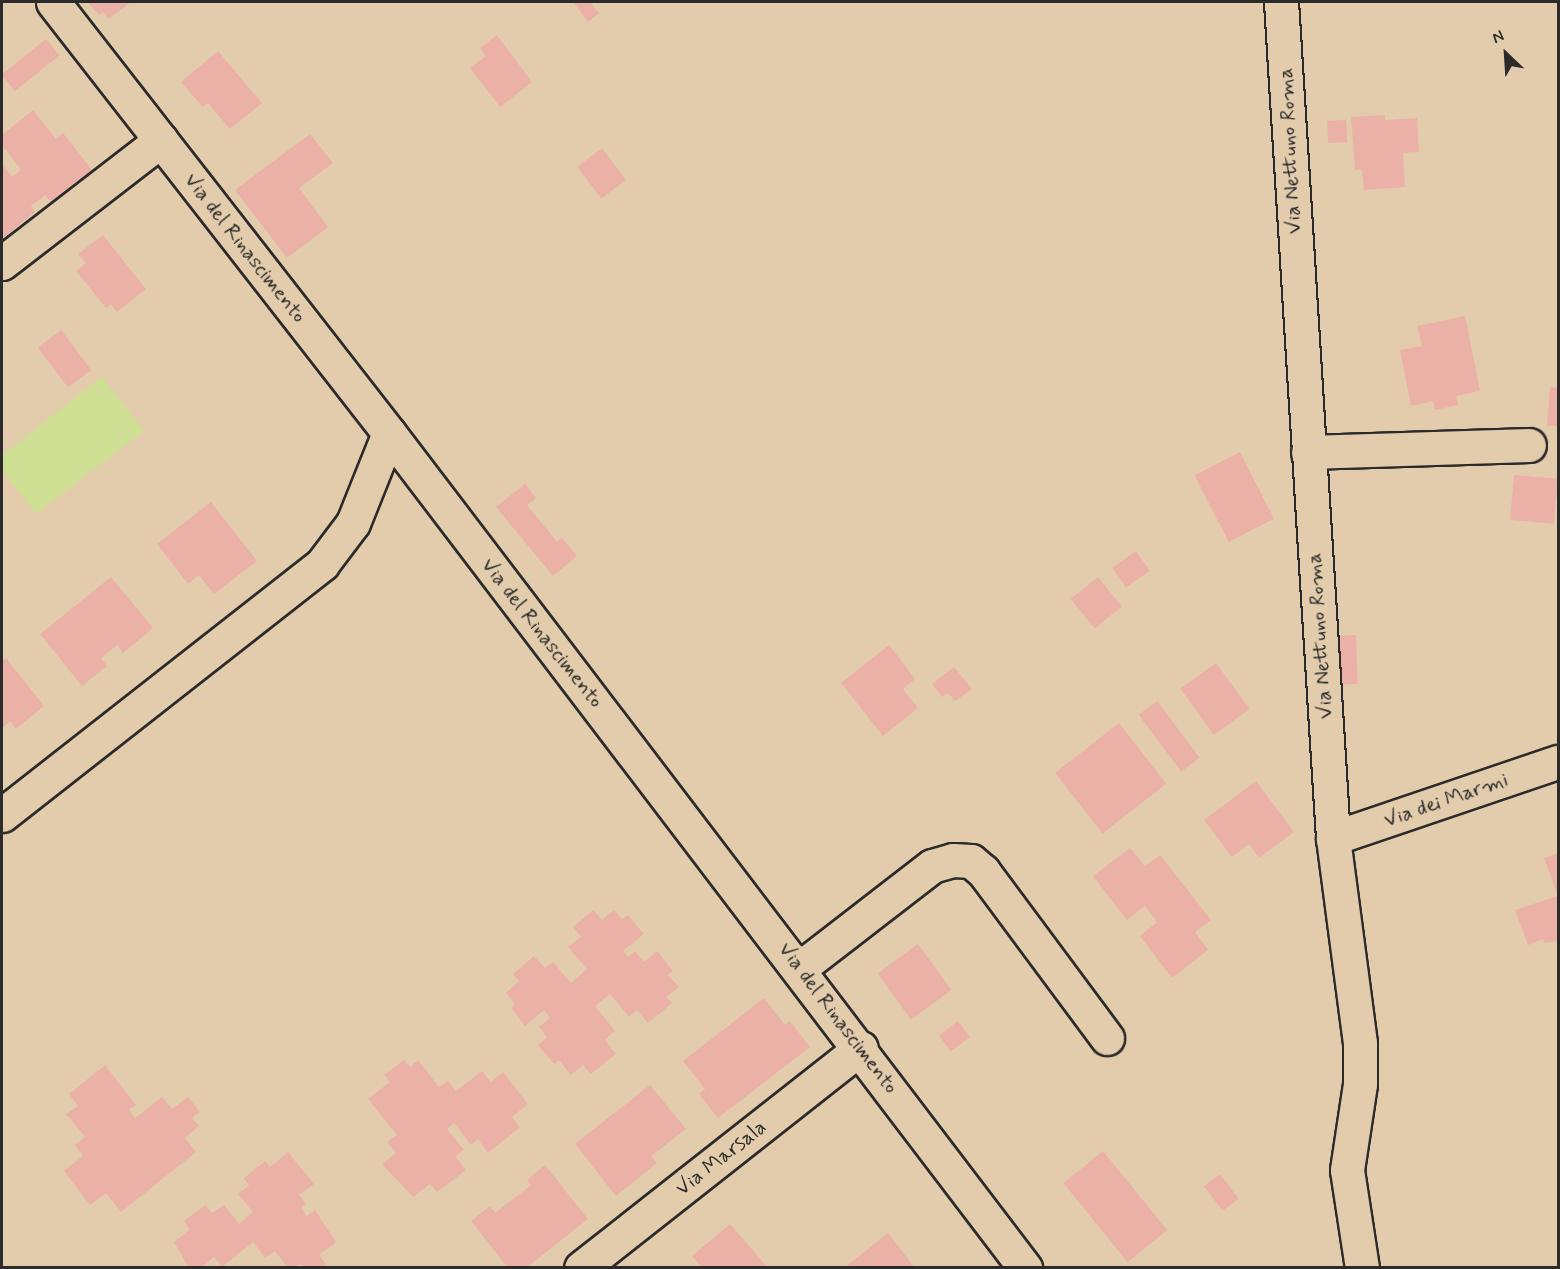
<!DOCTYPE html>
<html>
<head>
<meta charset="utf-8">
<style>
	body { margin:0 }
	#map { position:relative; width:1560px; height:1269px; overflow:hidden; background:#e3ccac; font-family:Mynerve,sans-serif }
	div>[style] { position:absolute }
	[style*='--x'] { left:calc(var(--x)*1px); top:calc(var(--y)*1px); width:calc(var(--w)*1px); rotate:calc(var(--a)*1deg) }
	.green>* { inset:0; background:#cedf93 }
	.building>* { inset:0; background:#ebb1a7; transform-origin:0 0 }
	.roads { filter:drop-shadow(2px 0 #2b2b2b) drop-shadow(-2px 0 #2b2b2b) drop-shadow(0 2px #2b2b2b) drop-shadow(0 -2px #2b2b2b) }
	.minor>* { height:33px; margin:-16.5px; padding:0 16.5px; transform-origin:16.5px; border-radius:16.5px; background:#e3ccac }
	span { translate:-50% -50%; white-space:nowrap; text-align:center; line-height:1.15; -webkit-text-stroke:6px #e3ccac; paint-order:stroke }
	.street-label { font-size:21px; color:#2b2b2b }
	.frame { position:absolute; inset:0; border:3px solid #2b2b2b; pointer-events:none }
	.north { position:absolute; left:1476px; top:24px; width:60px; height:60px; -webkit-text-stroke:4px #e3ccac; paint-order:stroke; rotate:335deg; font-size:16px; font-weight:700; line-height:24px; text-align:center; color:#2b2b2b }
	.north::after { content:''; display:block; margin:auto; width:21px; height:27px; background:#2b2b2b; clip-path:polygon(50% 0,100% 100%,50% 72%,0 100%) }
</style>
</head>
<body>
<div id="map">
	<div class="green">
		<i style="clip-path:polygon(102px 377px,144px 431px,36px 514px,2px 470px,2px 455px)"></i>
	</div>
	<div class="building">
		<i style="clip-path:polygon(88px 2px,131px 2px,108px 19px,103px 12px,99px 15px)"></i>
		<i style="clip-path:polygon(573px 2px,590px 2px,599px 13px,588px 22px)"></i>
		<i style="clip-path:polygon(497px 35px,532px 82px,500px 107px,470px 68px,486px 56px,480px 48px)"></i>
		<i style="left:46px;top:39px;width:21px;height:57px;rotate:51deg"></i>
		<i style="clip-path:polygon(218px 51px,262px 103px,230px 129px,208px 103px,203px 107px,181px 82px)"></i>
		<i style="clip-path:polygon(33px 110px,56px 139px,63px 133px,92px 170px,51px 202px,45px 195px,31px 206px,35px 212px,2px 239px,2px 164px,12px 177px,21px 170px,2px 145px,2px 135px)"></i>
		<i style="clip-path:polygon(1385px 115px,1385px 120px,1417px 118px,1419px 152px,1403px 153px,1405px 187px,1364px 190px,1362px 170px,1355px 170px,1351px 117px)"></i>
		<i style="left:1346px;top:120px;width:22px;height:19px;rotate:87deg"></i>
		<i style="clip-path:polygon(310px 134px,333px 163px,299px 188px,328px 227px,287px 258px,235px 190px)"></i>
		<i style="left:602px;top:148px;width:40px;height:31px;rotate:53deg"></i>
		<i style="clip-path:polygon(103px 235px,146px 289px,117px 312px,111px 304px,106px 308px,76px 271px,86px 263px,78px 254px)"></i>
		<i style="clip-path:polygon(1465px 316px,1480px 391px,1456px 396px,1458px 405px,1435px 410px,1433px 401px,1411px 406px,1400px 350px,1422px 346px,1417px 326px)"></i>
		<i style="left:61px;top:330px;width:50px;height:29px;rotate:53deg"></i>
		<i style="clip-path:polygon(1550px 387px,1558px 388px,1558px 426px,1547px 426px)"></i>
		<i style="left:1240px;top:452px;width:75px;height:51px;rotate:63deg"></i>
		<i style="left:1514px;top:475px;width:44px;height:45px;rotate:5deg"></i>
		<i style="clip-path:polygon(525px 484px,536px 498px,527px 505px,557px 542px,562px 538px,577px 556px,553px 576px,496px 507px)"></i>
		<i style="clip-path:polygon(211px 502px,257px 561px,214px 594px,199px 575px,188px 584px,157px 544px)"></i>
		<i style="left:1136px;top:551px;width:24px;height:29px;rotate:55deg"></i>
		<i style="clip-path:polygon(111px 577px,153px 628px,123px 653px,117px 645px,101px 658px,107px 666px,82px 686px,40px 634px)"></i>
		<i style="left:1098px;top:577px;width:38px;height:35px;rotate:51deg"></i>
		<i style="left:1356px;top:635px;width:49px;height:24px;rotate:88deg"></i>
		<i style="clip-path:polygon(889px 645px,915px 679px,903px 689px,918px 708px,883px 736px,841px 683px)"></i>
		<i style="clip-path:polygon(6px 658px,44px 706px,16px 729px,10px 721px,2px 728px,2px 661px)"></i>
		<i style="left:1216px;top:663px;width:57px;height:44px;rotate:54deg"></i>
		<i style="clip-path:polygon(954px 667px,972px 689px,955px 701px,948px 693px,942px 697px,932px 684px)"></i>
		<i style="left:1157px;top:701px;width:71px;height:23px;rotate:53deg"></i>
		<i style="left:1119px;top:723px;width:77px;height:81px;rotate:52deg"></i>
		<i style="clip-path:polygon(1256px 781px,1294px 832px,1259px 858px,1249px 844px,1232px 857px,1204px 820px)"></i>
		<i style="clip-path:polygon(1130px 848px,1145px 866px,1160px 855px,1211px 920px,1195px 932px,1208px 950px,1172px 978px,1140px 936px,1157px 922px,1145px 906px,1127px 920px,1093px 876px)"></i>
		<i style="clip-path:polygon(1558px 853px,1558px 896px,1544px 858px)"></i>
		<i style="clip-path:polygon(1558px 896px,1558px 941px,1545px 943px,1543px 939px,1528px 945px,1515px 910px)"></i>
		<i style="clip-path:polygon(593px 910px,602px 920px,614px 910px,622px 919px,628px 915px,644px 934px,623px 951px,628px 957px,635px 951px,644px 962px,657px 951px,673px 971px,668px 975px,679px 987px,666px 997px,672px 1003px,648px 1023px,637px 1010px,629px 1017px,610px 994px,595px 1006px,615px 1031px,605px 1040px,616px 1054px,591px 1074px,583px 1065px,571px 1075px,559px 1060px,554px 1064px,538px 1045px,547px 1037px,539px 1027px,550px 1018px,544px 1010px,525px 1026px,511px 1008px,515px 1004px,506px 993px,519px 981px,513px 974px,534px 956px,545px 968px,553px 962px,571px 983px,587px 969px,568px 947px,581px 937px,573px 927px)"></i>
		<i style="left:918px;top:944px;width:57px;height:50px;rotate:54deg"></i>
		<i style="clip-path:polygon(764px 998px,785px 1025px,790px 1021px,810px 1047px,718px 1118px,699px 1094px,705px 1089px,683px 1061px)"></i>
		<i style="left:958px;top:1021px;width:20px;height:24px;rotate:53deg"></i>
		<i style="clip-path:polygon(404px 1060px,410px 1067px,418px 1060px,439px 1087px,448px 1081px,456px 1091px,482px 1071px,491px 1082px,503px 1072px,528px 1104px,512px 1117px,520px 1127px,488px 1153px,478px 1139px,471px 1145px,454px 1123px,447px 1129px,464px 1150px,455px 1156px,466px 1170px,437px 1192px,430px 1184px,413px 1197px,382px 1164px,396px 1153px,387px 1142px,397px 1135px,368px 1099px,390px 1082px,384px 1075px)"></i>
		<i style="clip-path:polygon(105px 1065px,136px 1105px,129px 1110px,135px 1118px,162px 1097px,172px 1109px,188px 1097px,200px 1112px,192px 1118px,199px 1126px,185px 1138px,196px 1152px,121px 1212px,106px 1193px,90px 1205px,64px 1171px,83px 1156px,75px 1145px,85px 1137px,66px 1114px,78px 1106px,69px 1094px)"></i>
		<i style="clip-path:polygon(650px 1085px,686px 1129px,651px 1156px,657px 1163px,616px 1196px,575px 1144px)"></i>
		<i style="left:1103px;top:1151px;width:102px;height:51px;rotate:51deg"></i>
		<i style="clip-path:polygon(288px 1152px,314px 1184px,299px 1195px,306px 1204px,301px 1208px,307px 1216px,315px 1210px,336px 1242px,319px 1255px,326px 1264px,321px 1268px,304px 1268px,301px 1264px,288px 1268px,275px 1251px,265px 1258px,253px 1242px,222px 1267px,214px 1257px,201px 1268px,189px 1268px,174px 1242px,190px 1229px,184px 1221px,205px 1205px,212px 1213px,224px 1205px,239px 1224px,253px 1212px,238px 1194px,249px 1185px,244px 1178px,265px 1161px,270px 1167px)"></i>
		<i style="clip-path:polygon(545px 1165px,588px 1219px,526px 1268px,508px 1268px,471px 1221px,490px 1206px,495px 1213px,531px 1185px,527px 1180px)"></i>
		<i style="left:1220px;top:1174px;width:31px;height:20px;rotate:53deg"></i>
		<i style="clip-path:polygon(730px 1224px,768px 1268px,702px 1268px,692px 1256px)"></i>
		<i style="clip-path:polygon(888px 1233px,915px 1268px,844px 1268px)"></i>
	</div>
	<div class="roads">
		<div class="minor">
			<i style="--x:53;--y:2;--w:546;--a:52.06"></i>
			<i style="--x:389;--y:433;--w:1050;--a:52.7"></i>
			<i style="--x:1281;--y:2;--w:838;--a:86.44"></i>
			<i style="--x:1333;--y:838;--w:207;--a:82.5"></i>
			<i style="--x:1360;--y:1043;--w:41;--a:90"></i>
			<i style="--x:1360;--y:1084;--w:87;--a:98.6"></i>
			<i style="--x:1347;--y:1170;--w:99;--a:81.3"></i>
			<i style="--x:2;--y:263;--w:201;--a:-37.7"></i>
			<i style="--x:1308;--y:452;--w:221;--a:-1.8"></i>
			<i style="--x:2;--y:815;--w:407;--a:-38.1"></i>
			<i style="--x:322;--y:564;--w:51;--a:-52.9"></i>
			<i style="--x:353;--y:523;--w:97;--a:-68.2"></i>
			<i style="--x:1333;--y:838;--w:237;--a:-18.7"></i>
			<i style="--x:800;--y:968;--w:167;--a:-37.7"></i>
			<i style="--x:932;--y:866;--w:22;--a:-16"></i>
			<i style="--x:953;--y:860;--w:18;--a:3"></i>
			<i style="--x:971;--y:861;--w:16;--a:40"></i>
			<i style="--x:983;--y:871;--w:208;--a:53.4"></i>
			<i style="--x:581;--y:1268;--w:356;--a:-38.2"></i>
		</div>
	</div>
	<div class="street-label">
		<span style="left:1290px;top:151px;rotate:-93deg">Via Nettuno Roma</span>
		<span style="left:245px;top:248px;rotate:52deg">Via del Rinascimento</span>
		<span style="left:542px;top:633px;rotate:52deg">Via del Rinascimento</span>
		<span style="left:1320px;top:636px;rotate:-94deg">Via Nettuno Roma</span>
		<span style="left:1446px;top:800px;rotate:-19deg">Via dei Marmi</span>
		<span style="left:838px;top:1018px;rotate:53deg">Via del Rinascimento</span>
		<span style="left:721px;top:1158px;rotate:-38deg">Via Marsala</span>
	</div>
	<div class="frame"></div>
	<div class="north">N</div>
</div>
</body>
</html>
